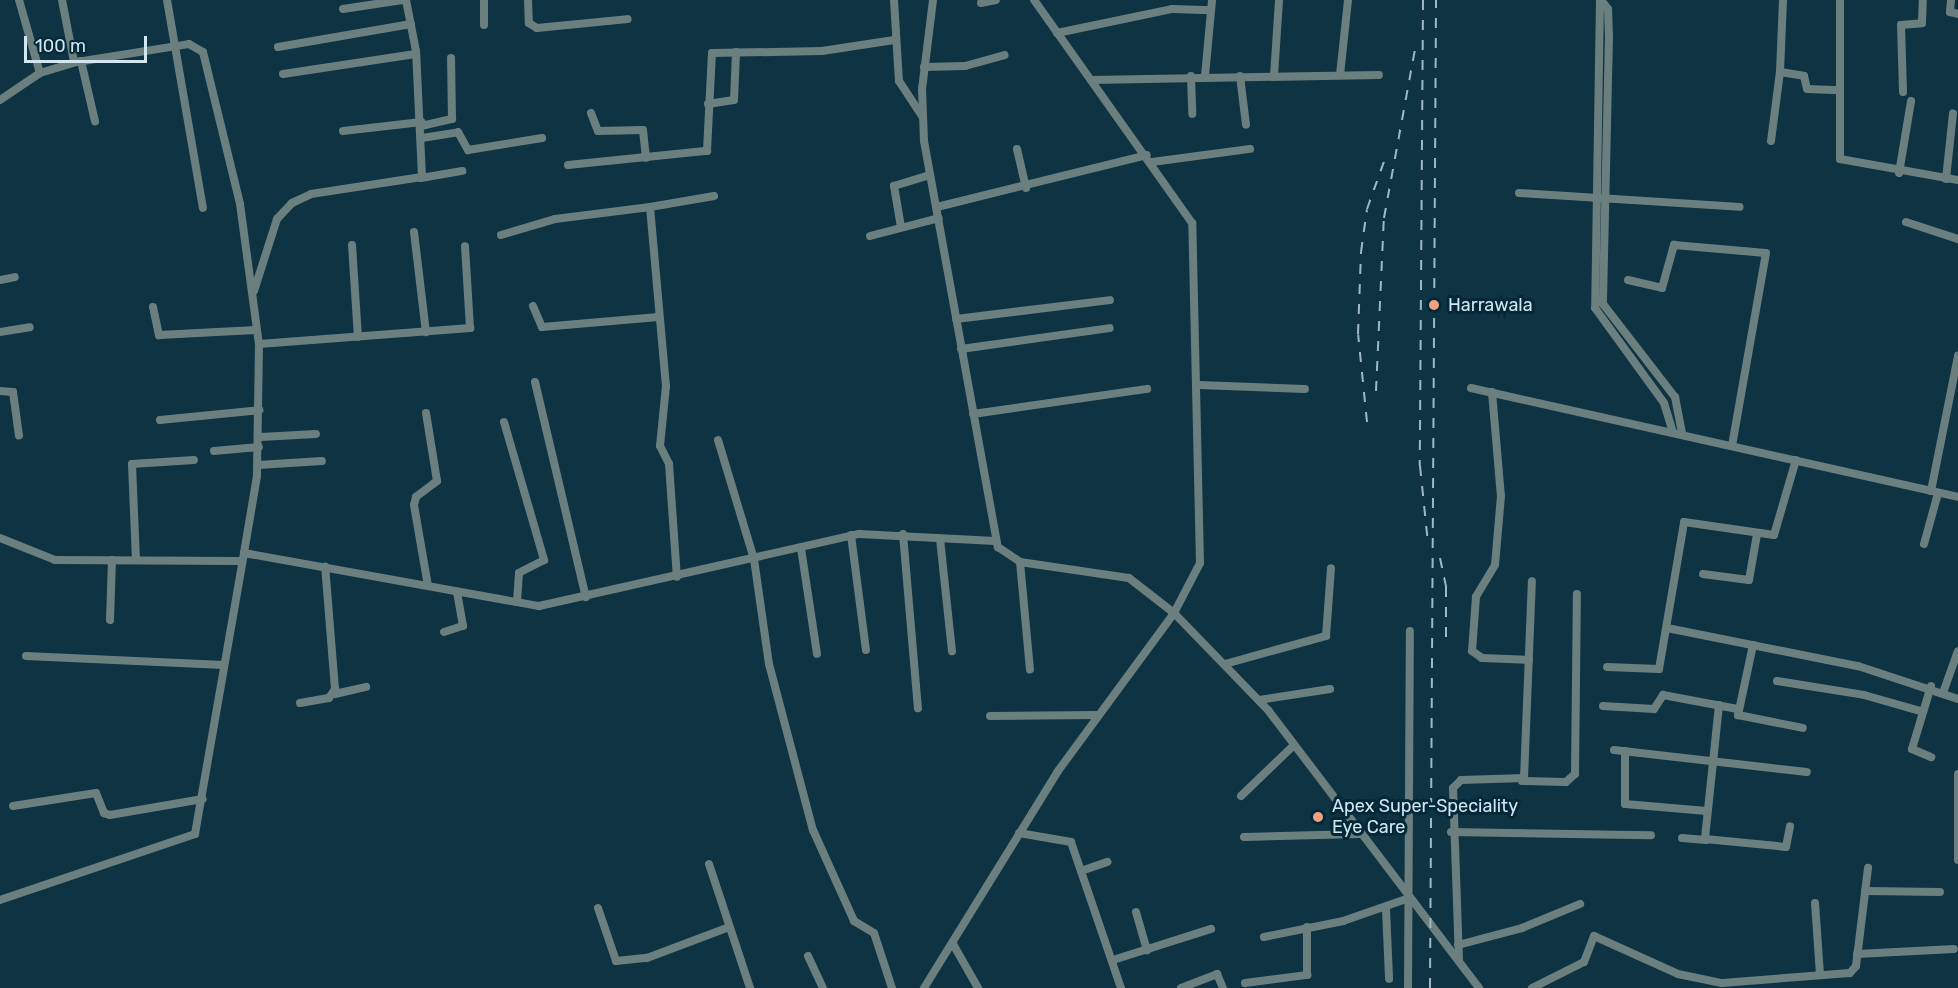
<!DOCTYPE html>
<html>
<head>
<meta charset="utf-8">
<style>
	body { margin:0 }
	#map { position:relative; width:1958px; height:988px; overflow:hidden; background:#0e3342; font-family:Rubik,sans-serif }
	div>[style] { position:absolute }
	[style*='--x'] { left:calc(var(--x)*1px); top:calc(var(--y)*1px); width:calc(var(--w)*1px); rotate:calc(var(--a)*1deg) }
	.minor>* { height:8px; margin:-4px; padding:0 4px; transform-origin:4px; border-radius:4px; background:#6c7f7f }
	.rail>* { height:2px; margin-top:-1px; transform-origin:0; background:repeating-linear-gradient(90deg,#9fb8c3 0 10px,transparent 0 20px) }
	.dots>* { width:16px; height:16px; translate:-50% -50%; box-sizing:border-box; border:3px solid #032838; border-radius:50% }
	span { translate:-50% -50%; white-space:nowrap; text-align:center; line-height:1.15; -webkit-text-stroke:6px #032838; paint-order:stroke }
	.poi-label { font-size:18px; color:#d2e6f0 }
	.left { translate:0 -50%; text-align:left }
	.scale { position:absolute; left:24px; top:36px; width:123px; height:27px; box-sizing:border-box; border:3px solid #d2e6f0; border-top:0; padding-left:8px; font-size:18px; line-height:21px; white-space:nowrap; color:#d2e6f0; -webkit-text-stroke:4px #032838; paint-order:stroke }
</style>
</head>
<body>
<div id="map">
	<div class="minor">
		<i style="--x:19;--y:0;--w:76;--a:74"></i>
		<i style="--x:62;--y:0;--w:63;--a:79"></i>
		<i style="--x:167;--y:0;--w:211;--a:80.2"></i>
		<i style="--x:528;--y:0;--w:23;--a:88"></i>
		<i style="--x:529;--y:23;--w:9;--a:32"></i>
		<i style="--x:537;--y:28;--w:91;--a:-5.6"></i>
		<i style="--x:894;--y:0;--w:81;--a:86.5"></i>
		<i style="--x:899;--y:81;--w:42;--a:56.7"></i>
		<i style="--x:933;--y:0;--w:90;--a:97"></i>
		<i style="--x:922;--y:89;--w:52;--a:87.8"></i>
		<i style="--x:924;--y:141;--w:413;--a:79.7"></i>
		<i style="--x:998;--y:547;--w:27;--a:34"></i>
		<i style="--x:1020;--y:562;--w:110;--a:8.4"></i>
		<i style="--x:1129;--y:578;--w:57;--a:37.9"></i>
		<i style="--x:1174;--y:613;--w:135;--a:45.9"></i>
		<i style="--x:1268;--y:710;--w:349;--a:52.8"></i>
		<i style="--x:1600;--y:0;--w:308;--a:90.9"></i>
		<i style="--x:1595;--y:308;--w:117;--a:54"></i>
		<i style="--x:1664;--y:403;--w:30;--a:73"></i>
		<i style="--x:1601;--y:0;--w:11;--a:52"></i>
		<i style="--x:1608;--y:9;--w:27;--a:88"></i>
		<i style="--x:1609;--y:36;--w:268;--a:91.3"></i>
		<i style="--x:1603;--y:304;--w:118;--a:52.3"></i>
		<i style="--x:1675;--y:397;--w:38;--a:79"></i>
		<i style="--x:1783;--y:0;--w:72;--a:92.4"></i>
		<i style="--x:1780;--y:72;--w:24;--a:9"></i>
		<i style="--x:1804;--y:76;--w:13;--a:77"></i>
		<i style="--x:1807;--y:89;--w:33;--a:2"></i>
		<i style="--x:1840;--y:0;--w:159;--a:90"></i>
		<i style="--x:1840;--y:159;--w:120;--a:10.1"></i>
		<i style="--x:1951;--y:0;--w:12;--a:95"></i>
		<i style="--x:1950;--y:12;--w:8;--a:14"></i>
		<i style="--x:981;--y:3;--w:15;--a:-11"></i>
		<i style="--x:343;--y:9;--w:60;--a:-8.7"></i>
		<i style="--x:484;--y:25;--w:25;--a:-90"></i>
		<i style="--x:1057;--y:33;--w:117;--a:-11.8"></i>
		<i style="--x:1172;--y:9;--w:38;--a:2"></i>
		<i style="--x:278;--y:47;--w:135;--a:-9.8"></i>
		<i style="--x:81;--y:61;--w:62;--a:76.9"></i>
		<i style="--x:924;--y:67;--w:41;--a:-1.4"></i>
		<i style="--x:965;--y:66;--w:41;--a:-15.4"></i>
		<i style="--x:283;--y:74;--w:134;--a:-8.6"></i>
		<i style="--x:1340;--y:75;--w:75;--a:-83.9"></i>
		<i style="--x:1191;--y:76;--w:38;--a:88"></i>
		<i style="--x:1205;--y:76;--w:76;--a:-84.7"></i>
		<i style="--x:1240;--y:76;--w:49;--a:83"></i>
		<i style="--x:1274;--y:76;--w:76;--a:-86.2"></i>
		<i style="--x:1091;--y:80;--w:288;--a:-1"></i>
		<i style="--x:1903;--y:92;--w:67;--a:-91.7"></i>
		<i style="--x:1901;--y:25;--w:21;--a:-5"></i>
		<i style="--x:1922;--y:23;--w:23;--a:-88"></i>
		<i style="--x:0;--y:100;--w:48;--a:-34"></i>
		<i style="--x:40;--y:73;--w:39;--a:-17"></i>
		<i style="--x:77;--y:62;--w:113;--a:-9.1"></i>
		<i style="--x:189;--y:44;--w:16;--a:30"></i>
		<i style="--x:203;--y:52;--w:156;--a:76.3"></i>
		<i style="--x:240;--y:204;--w:141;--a:82.3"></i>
		<i style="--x:259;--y:344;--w:132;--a:90.9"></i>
		<i style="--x:257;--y:476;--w:78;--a:99.6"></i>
		<i style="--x:708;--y:104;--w:26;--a:-9"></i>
		<i style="--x:734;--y:100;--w:48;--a:-87.6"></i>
		<i style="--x:591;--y:113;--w:19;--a:69"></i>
		<i style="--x:598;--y:131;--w:45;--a:-1.3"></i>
		<i style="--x:643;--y:130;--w:28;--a:84"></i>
		<i style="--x:421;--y:126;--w:32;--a:-13"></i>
		<i style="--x:452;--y:119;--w:61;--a:-90.9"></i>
		<i style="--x:343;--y:131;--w:79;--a:-6.6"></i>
		<i style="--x:422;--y:138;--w:36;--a:-9"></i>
		<i style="--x:458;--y:132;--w:21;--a:61"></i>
		<i style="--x:468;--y:150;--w:75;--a:-9.2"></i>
		<i style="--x:1771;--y:141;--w:70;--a:-82.6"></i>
		<i style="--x:1017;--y:149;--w:40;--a:77"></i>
		<i style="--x:1152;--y:162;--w:99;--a:-7.6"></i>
		<i style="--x:568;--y:165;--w:140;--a:-5.8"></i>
		<i style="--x:707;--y:151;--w:98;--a:-87.1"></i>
		<i style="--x:712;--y:53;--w:110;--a:-1"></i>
		<i style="--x:822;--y:51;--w:73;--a:-8.7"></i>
		<i style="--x:1899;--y:173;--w:73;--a:-80.5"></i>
		<i style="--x:421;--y:178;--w:42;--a:-9.7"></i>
		<i style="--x:1946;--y:179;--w:66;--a:-83.9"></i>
		<i style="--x:1519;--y:193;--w:221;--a:3.6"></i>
		<i style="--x:650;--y:207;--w:65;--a:-9.8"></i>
		<i style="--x:937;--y:207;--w:216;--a:-13.9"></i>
		<i style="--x:1906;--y:222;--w:55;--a:18.1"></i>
		<i style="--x:901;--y:227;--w:42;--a:-99.7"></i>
		<i style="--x:894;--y:186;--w:37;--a:-17"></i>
		<i style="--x:414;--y:232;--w:101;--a:83.2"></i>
		<i style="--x:501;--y:235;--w:56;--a:-16.5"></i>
		<i style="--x:555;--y:219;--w:96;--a:-7.2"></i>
		<i style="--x:650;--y:207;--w:180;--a:84.9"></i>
		<i style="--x:666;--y:386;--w:60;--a:95.7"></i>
		<i style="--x:660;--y:446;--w:20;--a:63"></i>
		<i style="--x:669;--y:464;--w:113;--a:86"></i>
		<i style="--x:870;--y:236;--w:71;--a:-14.6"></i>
		<i style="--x:352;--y:245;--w:92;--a:86.3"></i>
		<i style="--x:0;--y:280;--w:15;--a:-11"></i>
		<i style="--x:1628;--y:280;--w:35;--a:13"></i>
		<i style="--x:1662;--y:288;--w:45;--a:-74.4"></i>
		<i style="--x:1674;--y:245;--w:92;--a:5"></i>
		<i style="--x:1766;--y:253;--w:195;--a:100"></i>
		<i style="--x:254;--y:291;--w:76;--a:-72.3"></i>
		<i style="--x:277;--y:219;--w:22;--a:-47"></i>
		<i style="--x:292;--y:203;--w:21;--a:-25"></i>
		<i style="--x:311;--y:194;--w:112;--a:-8.7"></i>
		<i style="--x:422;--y:177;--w:126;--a:-92.7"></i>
		<i style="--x:416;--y:51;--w:52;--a:-101.1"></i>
		<i style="--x:533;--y:306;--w:23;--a:67"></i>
		<i style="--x:542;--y:327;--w:117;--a:-4.9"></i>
		<i style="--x:153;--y:307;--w:29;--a:78"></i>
		<i style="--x:159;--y:335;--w:98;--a:-2.9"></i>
		<i style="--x:956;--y:319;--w:155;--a:-7"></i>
		<i style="--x:0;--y:332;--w:30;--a:-9"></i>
		<i style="--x:259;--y:344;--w:212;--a:-4.3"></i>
		<i style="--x:470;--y:328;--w:82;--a:-93.5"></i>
		<i style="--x:961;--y:349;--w:150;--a:-8"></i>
		<i style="--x:535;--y:382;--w:221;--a:76.7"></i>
		<i style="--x:1199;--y:385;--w:106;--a:2.2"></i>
		<i style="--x:1471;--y:388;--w:499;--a:12.6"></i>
		<i style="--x:0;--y:391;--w:13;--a:4"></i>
		<i style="--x:13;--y:392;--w:44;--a:82.2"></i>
		<i style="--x:1492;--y:392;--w:104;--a:85.1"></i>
		<i style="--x:1501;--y:496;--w:69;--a:95"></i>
		<i style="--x:1495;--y:565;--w:37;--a:121"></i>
		<i style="--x:1476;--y:597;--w:54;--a:94.2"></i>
		<i style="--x:1472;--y:651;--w:12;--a:35"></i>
		<i style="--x:1482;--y:658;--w:47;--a:2.4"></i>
		<i style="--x:426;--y:413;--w:69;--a:80.8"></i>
		<i style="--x:437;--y:481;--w:26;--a:143"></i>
		<i style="--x:416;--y:497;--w:8;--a:104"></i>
		<i style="--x:414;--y:505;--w:82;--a:80.2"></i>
		<i style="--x:973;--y:414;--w:176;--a:-8.2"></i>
		<i style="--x:160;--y:420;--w:100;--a:-5.7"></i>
		<i style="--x:504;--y:422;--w:144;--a:73.8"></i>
		<i style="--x:544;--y:560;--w:28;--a:153"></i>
		<i style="--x:519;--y:573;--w:29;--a:94"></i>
		<i style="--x:260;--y:437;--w:56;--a:-3.1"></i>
		<i style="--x:718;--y:440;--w:124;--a:73.2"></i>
		<i style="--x:754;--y:559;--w:106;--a:81.9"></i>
		<i style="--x:769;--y:664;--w:172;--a:75.2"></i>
		<i style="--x:813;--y:830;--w:100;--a:65.7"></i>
		<i style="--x:854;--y:921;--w:23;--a:31"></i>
		<i style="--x:874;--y:933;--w:58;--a:71.9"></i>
		<i style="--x:214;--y:451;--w:45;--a:-5.1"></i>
		<i style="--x:258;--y:465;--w:64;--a:-3.6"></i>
		<i style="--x:1931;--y:491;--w:138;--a:-78.7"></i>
		<i style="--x:903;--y:534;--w:175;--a:85.1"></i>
		<i style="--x:851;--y:535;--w:116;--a:82.6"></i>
		<i style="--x:0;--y:538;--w:59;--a:21.8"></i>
		<i style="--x:55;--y:560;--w:184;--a:0.3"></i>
		<i style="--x:940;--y:539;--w:113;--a:83.9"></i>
		<i style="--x:1924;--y:544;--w:53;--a:-74.6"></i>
		<i style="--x:801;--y:548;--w:107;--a:81.4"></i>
		<i style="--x:136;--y:560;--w:96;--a:-92.4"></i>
		<i style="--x:132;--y:464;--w:62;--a:-3.7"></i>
		<i style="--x:1020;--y:562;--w:108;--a:84.7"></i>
		<i style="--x:1703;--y:574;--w:46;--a:7.4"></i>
		<i style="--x:1749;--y:580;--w:47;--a:-80.1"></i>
		<i style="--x:110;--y:620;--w:60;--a:-88.1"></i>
		<i style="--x:1667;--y:628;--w:195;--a:11.3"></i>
		<i style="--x:1858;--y:666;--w:105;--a:18.3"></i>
		<i style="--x:444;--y:632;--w:20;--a:-18"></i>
		<i style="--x:463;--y:626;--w:35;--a:-100"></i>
		<i style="--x:1753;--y:645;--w:72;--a:102.1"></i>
		<i style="--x:1738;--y:715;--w:66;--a:11.3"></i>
		<i style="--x:26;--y:656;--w:198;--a:2.6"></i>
		<i style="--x:1225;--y:664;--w:105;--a:-15.5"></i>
		<i style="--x:1326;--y:636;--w:68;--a:-85.8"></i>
		<i style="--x:1607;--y:667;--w:52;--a:2.2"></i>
		<i style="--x:1659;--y:669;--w:149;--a:-80.3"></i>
		<i style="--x:1684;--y:522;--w:91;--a:8.2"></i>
		<i style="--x:1774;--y:535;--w:78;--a:-73.7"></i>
		<i style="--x:1777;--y:681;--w:88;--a:9.1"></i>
		<i style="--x:1864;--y:695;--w:58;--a:15.9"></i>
		<i style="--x:1931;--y:686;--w:66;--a:106.8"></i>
		<i style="--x:1912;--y:749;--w:21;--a:23"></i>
		<i style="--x:1944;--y:690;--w:41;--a:-70.3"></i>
		<i style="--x:335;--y:694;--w:32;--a:-13"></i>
		<i style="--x:1259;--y:700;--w:72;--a:-8.8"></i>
		<i style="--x:300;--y:703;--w:29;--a:-10"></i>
		<i style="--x:329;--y:698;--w:11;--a:-56"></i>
		<i style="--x:335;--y:689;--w:123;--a:-94.6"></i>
		<i style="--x:1719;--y:705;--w:135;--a:96"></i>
		<i style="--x:1705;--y:839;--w:81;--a:5.6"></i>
		<i style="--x:1786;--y:847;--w:21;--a:-79"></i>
		<i style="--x:1603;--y:706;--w:51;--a:3.4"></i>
		<i style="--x:1654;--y:709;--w:17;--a:-57"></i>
		<i style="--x:1663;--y:695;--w:76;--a:10.6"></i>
		<i style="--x:990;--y:716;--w:107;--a:-0.5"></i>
		<i style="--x:1614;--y:750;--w:194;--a:6.5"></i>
		<i style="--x:1625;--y:751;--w:53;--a:90"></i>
		<i style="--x:1625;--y:804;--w:82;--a:4.9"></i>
		<i style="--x:1958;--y:774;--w:86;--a:90"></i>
		<i style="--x:1522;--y:781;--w:44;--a:1.3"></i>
		<i style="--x:1566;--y:782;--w:12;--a:-42"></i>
		<i style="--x:1575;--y:774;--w:180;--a:-89.4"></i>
		<i style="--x:1241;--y:796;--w:72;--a:-43.9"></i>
		<i style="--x:13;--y:806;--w:84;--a:-8.9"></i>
		<i style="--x:96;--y:793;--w:22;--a:68"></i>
		<i style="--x:104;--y:813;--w:6;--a:18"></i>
		<i style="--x:110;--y:815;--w:94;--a:-9.8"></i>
		<i style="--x:1451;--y:832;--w:200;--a:0.9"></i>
		<i style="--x:1019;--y:833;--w:53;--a:9.8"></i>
		<i style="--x:1071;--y:842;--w:154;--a:71.1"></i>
		<i style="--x:1244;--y:837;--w:116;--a:-1.5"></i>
		<i style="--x:1682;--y:838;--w:24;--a:5"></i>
		<i style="--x:709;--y:864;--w:131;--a:71.7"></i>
		<i style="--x:1081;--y:871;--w:28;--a:-19"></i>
		<i style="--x:1865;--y:891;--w:75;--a:0.8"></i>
		<i style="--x:0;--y:900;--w:206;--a:-18.7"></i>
		<i style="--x:195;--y:834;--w:285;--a:-80.1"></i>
		<i style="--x:244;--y:553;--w:300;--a:10.2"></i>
		<i style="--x:539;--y:606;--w:328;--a:-12.7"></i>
		<i style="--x:859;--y:534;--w:136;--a:2.9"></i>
		<i style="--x:1815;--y:903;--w:72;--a:86"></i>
		<i style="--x:598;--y:908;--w:56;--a:71.2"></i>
		<i style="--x:616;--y:961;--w:31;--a:-6"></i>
		<i style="--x:647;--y:958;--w:88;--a:-20.7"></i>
		<i style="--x:1386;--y:909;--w:70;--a:87.5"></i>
		<i style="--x:1136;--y:912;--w:40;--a:74"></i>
		<i style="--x:1264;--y:937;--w:81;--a:-11.4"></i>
		<i style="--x:1343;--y:921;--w:67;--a:-19.2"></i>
		<i style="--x:953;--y:944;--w:51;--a:60.4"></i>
		<i style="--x:1458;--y:945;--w:66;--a:-14.9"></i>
		<i style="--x:1522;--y:928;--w:63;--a:-22.5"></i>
		<i style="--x:1857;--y:954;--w:97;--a:-3"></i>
		<i style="--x:808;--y:956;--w:35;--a:65"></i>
		<i style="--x:1113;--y:960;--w:103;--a:-17.6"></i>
		<i style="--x:1459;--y:960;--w:172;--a:-92"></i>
		<i style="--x:1453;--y:788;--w:11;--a:-45"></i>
		<i style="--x:1461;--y:780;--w:63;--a:-1.8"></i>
		<i style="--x:1524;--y:778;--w:197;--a:-87.7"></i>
		<i style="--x:1245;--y:983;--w:63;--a:-7.4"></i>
		<i style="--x:1307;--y:975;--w:48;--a:-90"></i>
		<i style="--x:924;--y:988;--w:255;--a:-58.3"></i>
		<i style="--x:1058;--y:771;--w:196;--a:-53.7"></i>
		<i style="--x:1174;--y:613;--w:56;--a:-62.5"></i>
		<i style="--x:1200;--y:563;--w:340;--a:-91.3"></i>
		<i style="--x:1192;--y:223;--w:273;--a:-125.3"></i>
		<i style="--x:1181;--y:988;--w:39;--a:-21"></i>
		<i style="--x:1217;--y:974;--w:15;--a:67"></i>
		<i style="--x:1408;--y:988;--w:357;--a:-89.7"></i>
		<i style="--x:1532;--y:988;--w:58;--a:-26.6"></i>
		<i style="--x:1584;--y:962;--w:28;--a:-69"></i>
		<i style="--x:1594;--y:936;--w:92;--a:24.3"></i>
		<i style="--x:1678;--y:974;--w:45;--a:11.6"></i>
		<i style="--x:1722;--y:983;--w:128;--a:-4.5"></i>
		<i style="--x:1850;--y:973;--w:9;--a:-49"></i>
		<i style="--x:1856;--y:966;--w:99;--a:-83"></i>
	</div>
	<div class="rail">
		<i style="--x:1423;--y:0;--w:466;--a:90.4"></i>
		<i style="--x:1420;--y:466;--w:77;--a:84.1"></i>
		<i style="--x:1376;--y:391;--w:173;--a:-87.4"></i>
		<i style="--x:1384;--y:218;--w:172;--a:-79.6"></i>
		<i style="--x:1367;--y:422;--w:88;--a:-95.8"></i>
		<i style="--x:1358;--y:334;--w:82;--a:-87.9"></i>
		<i style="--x:1361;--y:252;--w:43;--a:-82.1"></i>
		<i style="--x:1367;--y:209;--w:59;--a:-70.3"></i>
		<i style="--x:1440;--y:558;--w:30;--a:78"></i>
		<i style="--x:1446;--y:587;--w:54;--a:90"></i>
		<i style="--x:1430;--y:988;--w:988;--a:-89.65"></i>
	</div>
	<div class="dots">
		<i style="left:1434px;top:305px;background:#f2a080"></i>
		<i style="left:1318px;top:817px;background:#f2a080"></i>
	</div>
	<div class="poi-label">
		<span class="left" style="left:1448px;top:305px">Harrawala</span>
		<span class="left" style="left:1332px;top:817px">Apex Super-Speciality<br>Eye Care</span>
	</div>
	<div class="scale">100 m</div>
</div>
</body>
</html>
